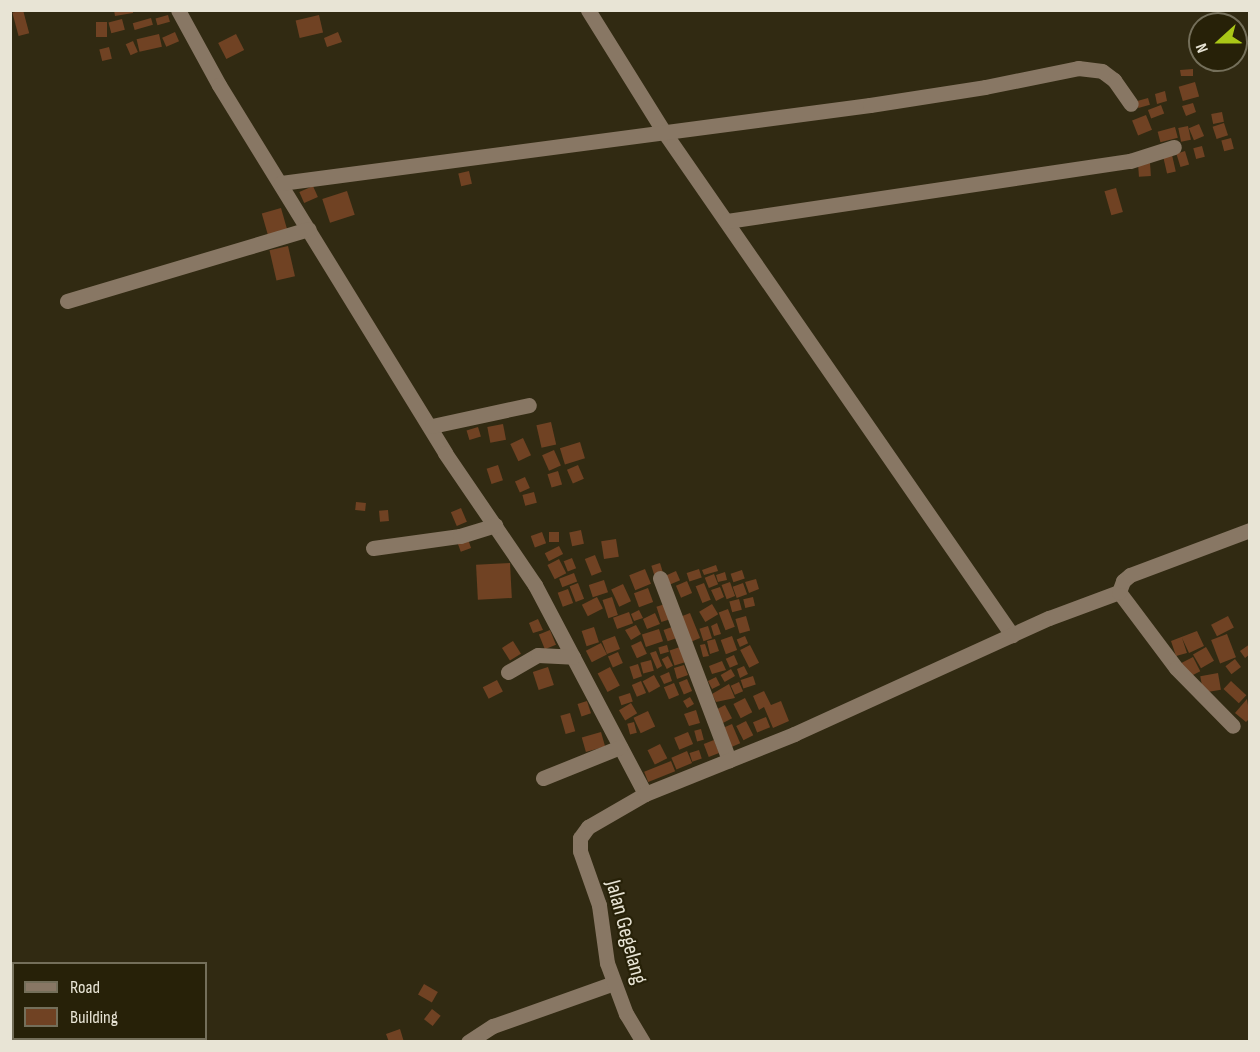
<!DOCTYPE html>
<html>
<head>
<meta charset="utf-8">
<style>
	body { margin:0 }
	#map { position:relative; width:1260px; height:1052px; overflow:hidden; background:#312a12; font-family:"Sofia Sans Condensed",sans-serif }
	div>[style] { position:absolute }
	[style*='--x'] { left:calc(var(--x)*1px); top:calc(var(--y)*1px); width:calc(var(--w)*1px); rotate:calc(var(--a)*1deg) }
	.building>* { inset:0; background:#704223; transform-origin:0 0 }
	.minor>* { height:15px; margin:-7.5px; padding:0 7.5px; transform-origin:7.5px; border-radius:7.5px; background:#887764 }
	span { translate:-50% -50%; white-space:nowrap; text-align:center; line-height:1.15; -webkit-text-stroke:4.5px #272108; paint-order:stroke }
	.street-label { font-size:22px; color:#e8e4d5 }
	.frame { position:absolute; inset:0; border:12px solid #e8e4d5; pointer-events:none }
	.legend { position:absolute; left:12px; top:962px; width:195px; height:78px; box-sizing:border-box; background:#272108; border:2px solid #746f5a; margin:0; padding:8px 10px; list-style:none; font-size:18px; color:#e8e4d5 }
	.legend li { display:flex; align-items:center; gap:12px; height:30px }
	.legend b { width:30px; border:2px solid #746f5a }
	.north { position:absolute; left:1188px; top:12px; width:60px; height:60px; box-sizing:border-box; background:#272108; border:2px solid #746f5a; border-radius:50%; rotate:249deg; font-size:16px; font-weight:700; line-height:24px; text-align:center; color:#e8e4d5 }
	.north::after { content:''; display:block; margin:auto; width:21px; height:27px; background:#aac717; clip-path:polygon(50% 0,100% 100%,50% 72%,0 100%) }
</style>
</head>
<body>
<div id="map">
	<div class="building">
		<i style="left:23px;top:10px;width:24px;height:11px;rotate:75deg"></i>
		<i style="clip-path:polygon(114px 10px,133px 10px,133px 13px,115px 16px)"></i>
		<i style="left:168px;top:15px;width:7px;height:13px;rotate:74deg"></i>
		<i style="left:319px;top:15px;width:18px;height:24px;rotate:77deg"></i>
		<i style="left:151px;top:18px;width:7px;height:19px;rotate:74deg"></i>
		<i style="left:122px;top:19px;width:11px;height:14px;rotate:75deg"></i>
		<i style="left:96px;top:22px;width:11px;height:15px"></i>
		<i style="left:175px;top:32px;width:10px;height:14px;rotate:66deg"></i>
		<i style="clip-path:polygon(338px 32px,342px 42px,327px 47px,324px 38px)"></i>
		<i style="left:159px;top:34px;width:13px;height:23px;rotate:77deg"></i>
		<i style="left:236px;top:34px;width:18px;height:20px;rotate:63deg"></i>
		<i style="left:133px;top:41px;width:12px;height:8px;rotate:66deg"></i>
		<i style="left:109px;top:47px;width:12px;height:10px;rotate:76deg"></i>
		<i style="clip-path:polygon(1193px 69px,1193px 76px,1181px 76px,1180px 70px)"></i>
		<i style="left:1195px;top:82px;width:15px;height:17px;rotate:74deg"></i>
		<i style="clip-path:polygon(1165px 91px,1167px 101px,1157px 104px,1155px 94px)"></i>
		<i style="left:1148px;top:98px;width:7px;height:12px;rotate:74deg"></i>
		<i style="clip-path:polygon(1193px 103px,1196px 112px,1186px 116px,1182px 106px)"></i>
		<i style="left:1161px;top:105px;width:9px;height:14px;rotate:69deg"></i>
		<i style="left:1222px;top:112px;width:10px;height:11px;rotate:79deg"></i>
		<i style="left:1146px;top:115px;width:16px;height:15px;rotate:68deg"></i>
		<i style="left:1224px;top:123px;width:13px;height:12px;rotate:72deg"></i>
		<i style="left:1199px;top:124px;width:13px;height:11px;rotate:67deg"></i>
		<i style="left:1188px;top:126px;width:14px;height:10px;rotate:78deg"></i>
		<i style="left:1175px;top:127px;width:11px;height:18px;rotate:75deg"></i>
		<i style="left:1231px;top:138px;width:11px;height:10px;rotate:75deg"></i>
		<i style="left:1202px;top:146px;width:11px;height:9px;rotate:75deg"></i>
		<i style="left:1185px;top:151px;width:14px;height:9px;rotate:73deg"></i>
		<i style="left:1172px;top:155px;width:17px;height:9px;rotate:77deg"></i>
		<i style="left:1150px;top:163px;width:13px;height:12px;rotate:86deg"></i>
		<i style="left:469px;top:171px;width:13px;height:11px;rotate:77deg"></i>
		<i style="left:313px;top:186px;width:12px;height:15px;rotate:66deg"></i>
		<i style="left:1116px;top:188px;width:25px;height:12px;rotate:74deg"></i>
		<i style="left:347px;top:191px;width:25px;height:26px;rotate:72deg"></i>
		<i style="left:281px;top:208px;width:22px;height:20px;rotate:74deg"></i>
		<i style="left:288px;top:246px;width:31px;height:19px;rotate:77deg"></i>
		<i style="left:551px;top:422px;width:23px;height:15px;rotate:77deg"></i>
		<i style="left:503px;top:424px;width:16px;height:16px;rotate:79deg"></i>
		<i style="left:478px;top:427px;width:10px;height:12px;rotate:73deg"></i>
		<i style="left:523px;top:438px;width:19px;height:14px;rotate:65deg"></i>
		<i style="left:580px;top:442px;width:17px;height:21px;rotate:73deg"></i>
		<i style="left:554px;top:450px;width:17px;height:13px;rotate:66deg"></i>
		<i style="left:498px;top:465px;width:16px;height:12px;rotate:72deg"></i>
		<i style="left:578px;top:465px;width:15px;height:12px;rotate:67deg"></i>
		<i style="left:558px;top:471px;width:14px;height:11px;rotate:73deg"></i>
		<i style="left:525px;top:477px;width:12px;height:11px;rotate:66deg"></i>
		<i style="left:534px;top:492px;width:11px;height:12px;rotate:75deg"></i>
		<i style="left:356px;top:502px;width:10px;height:8px;rotate:6deg"></i>
		<i style="left:461px;top:508px;width:15px;height:11px;rotate:67deg"></i>
		<i style="left:388px;top:510px;width:11px;height:9px;rotate:85deg"></i>
		<i style="left:581px;top:530px;width:14px;height:12px;rotate:78deg"></i>
		<i style="left:542px;top:532px;width:12px;height:12px;rotate:70deg"></i>
		<i style="left:549px;top:532px;width:10px;height:10px"></i>
		<i style="left:466px;top:534px;width:15px;height:11px;rotate:70deg"></i>
		<i style="left:616px;top:539px;width:18px;height:15px;rotate:81deg"></i>
		<i style="left:559px;top:546px;width:9px;height:16px;rotate:63deg"></i>
		<i style="left:595px;top:555px;width:18px;height:11px;rotate:68deg"></i>
		<i style="left:572px;top:558px;width:11px;height:9px;rotate:68deg"></i>
		<i style="left:559px;top:559px;width:16px;height:13px;rotate:63deg"></i>
		<i style="left:510px;top:563px;width:35px;height:34px;rotate:87deg"></i>
		<i style="left:660px;top:563px;width:10px;height:9px;rotate:73deg"></i>
		<i style="clip-path:polygon(716px 565px,718px 571px,704px 575px,702px 570px)"></i>
		<i style="left:645px;top:569px;width:16px;height:17px;rotate:68deg"></i>
		<i style="left:699px;top:569px;width:9px;height:13px;rotate:72deg"></i>
		<i style="left:742px;top:570px;width:9px;height:12px;rotate:72deg"></i>
		<i style="left:676px;top:571px;width:10px;height:11px;rotate:66deg"></i>
		<i style="clip-path:polygon(725px 572px,727px 580px,718px 582px,716px 575px)"></i>
		<i style="left:574px;top:573px;width:9px;height:16px;rotate:69deg"></i>
		<i style="left:714px;top:574px;width:11px;height:10px;rotate:68deg"></i>
		<i style="clip-path:polygon(756px 579px,759px 589px,749px 593px,745px 582px)"></i>
		<i style="left:604px;top:580px;width:13px;height:16px;rotate:72deg"></i>
		<i style="left:687px;top:581px;width:13px;height:12px;rotate:67deg"></i>
		<i style="left:730px;top:582px;width:15px;height:9px;rotate:70deg"></i>
		<i style="left:578px;top:583px;width:17px;height:9px;rotate:69deg"></i>
		<i style="left:704px;top:583px;width:18px;height:9px;rotate:68deg"></i>
		<i style="left:743px;top:583px;width:12px;height:11px;rotate:70deg"></i>
		<i style="left:623px;top:584px;width:19px;height:13px;rotate:65deg"></i>
		<i style="clip-path:polygon(720px 587px,724px 597px,716px 601px,711px 590px)"></i>
		<i style="left:648px;top:588px;width:15px;height:15px;rotate:70deg"></i>
		<i style="left:568px;top:589px;width:15px;height:11px;rotate:70deg"></i>
		<i style="left:597px;top:597px;width:13px;height:17px;rotate:63deg"></i>
		<i style="left:612px;top:597px;width:19px;height:10px;rotate:72deg"></i>
		<i style="left:753px;top:597px;width:9px;height:10px;rotate:77deg"></i>
		<i style="left:739px;top:599px;width:11px;height:10px;rotate:75deg"></i>
		<i style="left:665px;top:604px;width:16px;height:9px;rotate:72deg"></i>
		<i style="left:712px;top:604px;width:12px;height:15px;rotate:59deg"></i>
		<i style="left:728px;top:609px;width:19px;height:10px;rotate:69deg"></i>
		<i style="clip-path:polygon(639px 610px,643px 618px,634px 621px,631px 614px)"></i>
		<i style="left:629px;top:612px;width:12px;height:17px;rotate:70deg"></i>
		<i style="clip-path:polygon(655px 613px,660px 624px,647px 629px,643px 619px)"></i>
		<i style="left:690px;top:613px;width:27px;height:15px;rotate:68deg"></i>
		<i style="left:746px;top:616px;width:15px;height:11px;rotate:74deg"></i>
		<i style="left:1228px;top:616px;width:13px;height:19px;rotate:63deg"></i>
		<i style="clip-path:polygon(538px 619px,543px 630px,533px 633px,529px 623px)"></i>
		<i style="clip-path:polygon(717px 623px,721px 634px,714px 636px,711px 626px)"></i>
		<i style="clip-path:polygon(636px 625px,641px 634px,631px 640px,625px 630px)"></i>
		<i style="left:708px;top:626px;width:13px;height:9px;rotate:72deg"></i>
		<i style="left:594px;top:627px;width:16px;height:13px;rotate:72deg"></i>
		<i style="left:672px;top:627px;width:12px;height:9px;rotate:70deg"></i>
		<i style="left:659px;top:629px;width:13px;height:18px;rotate:72deg"></i>
		<i style="left:550px;top:630px;width:16px;height:12px;rotate:68deg"></i>
		<i style="clip-path:polygon(1197px 631px,1204px 646px,1189px 653px,1182px 638px,1187px 653px,1176px 656px,1171px 641px)"></i>
		<i style="left:1227px;top:634px;width:25px;height:17px;rotate:69deg"></i>
		<i style="left:615px;top:636px;width:14px;height:14px;rotate:69deg"></i>
		<i style="left:732px;top:636px;width:15px;height:12px;rotate:70deg"></i>
		<i style="left:745px;top:636px;width:8px;height:9px;rotate:67deg"></i>
		<i style="clip-path:polygon(715px 639px,719px 651px,710px 654px,707px 641px)"></i>
		<i style="left:513px;top:641px;width:15px;height:13px;rotate:58deg"></i>
		<i style="left:641px;top:641px;width:14px;height:11px;rotate:65deg"></i>
		<i style="left:601px;top:643px;width:13px;height:17px;rotate:63deg"></i>
		<i style="clip-path:polygon(705px 644px,709px 656px,703px 657px,700px 645px)"></i>
		<i style="clip-path:polygon(1250px 644px,1250px 654px,1245px 658px,1240px 651px)"></i>
		<i style="left:667px;top:645px;width:7px;height:9px;rotate:74deg"></i>
		<i style="left:750px;top:645px;width:20px;height:11px;rotate:63deg"></i>
		<i style="left:680px;top:647px;width:16px;height:11px;rotate:72deg"></i>
		<i style="left:1206px;top:647px;width:16px;height:15px;rotate:60deg"></i>
		<i style="clip-path:polygon(656px 651px,662px 666px,657px 669px,650px 653px)"></i>
		<i style="left:618px;top:652px;width:12px;height:11px;rotate:66deg"></i>
		<i style="left:734px;top:655px;width:10px;height:9px;rotate:66deg"></i>
		<i style="left:668px;top:656px;width:11px;height:7px;rotate:63deg"></i>
		<i style="left:1193px;top:657px;width:16px;height:13px;rotate:63deg"></i>
		<i style="left:1235px;top:659px;width:10px;height:12px;rotate:53deg"></i>
		<i style="left:651px;top:660px;width:11px;height:11px;rotate:75deg"></i>
		<i style="clip-path:polygon(722px 661px,726px 670px,712px 674px,709px 666px)"></i>
		<i style="left:638px;top:664px;width:13px;height:9px;rotate:72deg"></i>
		<i style="clip-path:polygon(684px 665px,688px 675px,677px 679px,674px 668px)"></i>
		<i style="clip-path:polygon(744px 666px,748px 674px,740px 678px,737px 669px)"></i>
		<i style="left:548px;top:667px;width:19px;height:16px;rotate:72deg"></i>
		<i style="left:610px;top:667px;width:21px;height:14px;rotate:62deg"></i>
		<i style="left:731px;top:669px;width:8px;height:12px;rotate:60deg"></i>
		<i style="clip-path:polygon(669px 672px,672px 681px,664px 684px,660px 676px)"></i>
		<i style="left:1218px;top:673px;width:17px;height:18px;rotate:80deg"></i>
		<i style="left:654px;top:675px;width:13px;height:13px;rotate:61deg"></i>
		<i style="left:753px;top:676px;width:9px;height:13px;rotate:72deg"></i>
		<i style="left:716px;top:677px;width:9px;height:9px;rotate:63deg"></i>
		<i style="left:687px;top:679px;width:13px;height:9px;rotate:67deg"></i>
		<i style="left:497px;top:680px;width:13px;height:16px;rotate:63deg"></i>
		<i style="left:641px;top:681px;width:13px;height:10px;rotate:67deg"></i>
		<i style="left:1231px;top:681px;width:21px;height:11px;rotate:43deg"></i>
		<i style="left:739px;top:682px;width:10px;height:9px;rotate:66deg"></i>
		<i style="left:674px;top:683px;width:13px;height:11px;rotate:67deg"></i>
		<i style="clip-path:polygon(729px 684px,735px 698px,716px 702px,712px 694px)"></i>
		<i style="clip-path:polygon(764px 691px,771px 705px,781px 701px,789px 721px,773px 728px,764px 707px,759px 710px,753px 696px)"></i>
		<i style="left:630px;top:693px;width:9px;height:12px;rotate:72deg"></i>
		<i style="left:690px;top:697px;width:8px;height:8px;rotate:60deg"></i>
		<i style="left:745px;top:698px;width:16px;height:13px;rotate:63deg"></i>
		<i style="clip-path:polygon(1247px 699px,1250px 718px,1246px 722px,1235px 713px)"></i>
		<i style="left:587px;top:701px;width:13px;height:10px;rotate:72deg"></i>
		<i style="left:631px;top:703px;width:12px;height:14px;rotate:59deg"></i>
		<i style="left:725px;top:705px;width:15px;height:13px;rotate:62deg"></i>
		<i style="clip-path:polygon(696px 710px,700px 723px,689px 726px,684px 714px)"></i>
		<i style="left:648px;top:711px;width:17px;height:16px;rotate:65deg"></i>
		<i style="left:570px;top:713px;width:19px;height:10px;rotate:74deg"></i>
		<i style="left:766px;top:717px;width:11px;height:14px;rotate:68deg"></i>
		<i style="left:746px;top:721px;width:16px;height:11px;rotate:63deg"></i>
		<i style="left:634px;top:722px;width:11px;height:7px;rotate:75deg"></i>
		<i style="left:732px;top:724px;width:21px;height:12px;rotate:67deg"></i>
		<i style="left:701px;top:729px;width:11px;height:7px;rotate:75deg"></i>
		<i style="left:601px;top:732px;width:15px;height:20px;rotate:74deg"></i>
		<i style="left:688px;top:732px;width:13px;height:15px;rotate:67deg"></i>
		<i style="left:714px;top:740px;width:14px;height:11px;rotate:69deg"></i>
		<i style="left:660px;top:744px;width:16px;height:14px;rotate:63deg"></i>
		<i style="left:699px;top:750px;width:9px;height:10px;rotate:72deg"></i>
		<i style="left:687px;top:751px;width:13px;height:17px;rotate:67deg"></i>
		<i style="left:671px;top:761px;width:11px;height:29px;rotate:68deg"></i>
		<i style="left:424px;top:984px;width:16px;height:12px;rotate:30deg"></i>
		<i style="left:432px;top:1009px;width:11px;height:13px;rotate:38deg"></i>
		<i style="clip-path:polygon(400px 1029px,404px 1042px,389px 1042px,386px 1034px)"></i>
	</div>
	<div class="minor">
		<i style="--x:178;--y:10;--w:85;--a:61.3"></i>
		<i style="--x:219;--y:85;--w:432;--a:58.4"></i>
		<i style="--x:445;--y:453;--w:160;--a:55.7"></i>
		<i style="--x:535;--y:585;--w:236;--a:62.2"></i>
		<i style="--x:588;--y:10;--w:144;--a:58.1"></i>
		<i style="--x:664;--y:132;--w:612;--a:55.32"></i>
		<i style="--x:281;--y:183;--w:594;--a:-7.54"></i>
		<i style="--x:870;--y:105;--w:116;--a:-8.9"></i>
		<i style="--x:985;--y:87;--w:95;--a:-11.5"></i>
		<i style="--x:1078;--y:68;--w:24;--a:7"></i>
		<i style="--x:1102;--y:71;--w:15;--a:37"></i>
		<i style="--x:1114;--y:80;--w:29;--a:55"></i>
		<i style="--x:727;--y:221;--w:407;--a:-8.5"></i>
		<i style="--x:1130;--y:161;--w:46;--a:-17.7"></i>
		<i style="--x:67;--y:301;--w:252;--a:-16.6"></i>
		<i style="--x:432;--y:426;--w:99;--a:-12.2"></i>
		<i style="--x:373;--y:548;--w:88;--a:-7.9"></i>
		<i style="--x:460;--y:536;--w:37;--a:-17"></i>
		<i style="--x:660;--y:578;--w:195;--a:69.2"></i>
		<i style="--x:1119;--y:592;--w:95;--a:53.1"></i>
		<i style="--x:1176;--y:668;--w:81;--a:45.5"></i>
		<i style="--x:508;--y:672;--w:34;--a:-30"></i>
		<i style="--x:538;--y:655;--w:35;--a:3"></i>
		<i style="--x:543;--y:778;--w:83;--a:-21.9"></i>
		<i style="--x:468;--y:1042;--w:30;--a:-33"></i>
		<i style="--x:493;--y:1026;--w:128;--a:-19.6"></i>
		<i style="--x:643;--y:1042;--w:33;--a:-121"></i>
		<i style="--x:626;--y:1014;--w:54;--a:-110.4"></i>
		<i style="--x:607;--y:963;--w:59;--a:-97.9"></i>
		<i style="--x:599;--y:905;--w:57;--a:-109.4"></i>
		<i style="--x:580;--y:851;--w:13;--a:-90"></i>
		<i style="--x:580;--y:838;--w:14;--a:-54"></i>
		<i style="--x:588;--y:827;--w:66;--a:-30.1"></i>
		<i style="--x:645;--y:794;--w:161;--a:-21.9"></i>
		<i style="--x:794;--y:734;--w:280;--a:-24.5"></i>
		<i style="--x:1049;--y:618;--w:75;--a:-20.4"></i>
		<i style="--x:1119;--y:592;--w:12;--a:-70"></i>
		<i style="--x:1123;--y:581;--w:9;--a:-41"></i>
		<i style="--x:1130;--y:575;--w:128;--a:-20.6"></i>
	</div>
	<div class="street-label">
		<span style="left:626px;top:932px;rotate:75deg">Jalan Gegelang</span>
	</div>
	<div class="frame"></div>
	<ul class="legend">
	<li><b style="height:8px;background:#887764"></b>Road</li>
	<li><b style="height:16px;background:#704223"></b>Building</li>
	</ul>
	<div class="north">N</div>
</div>
</body>
</html>
